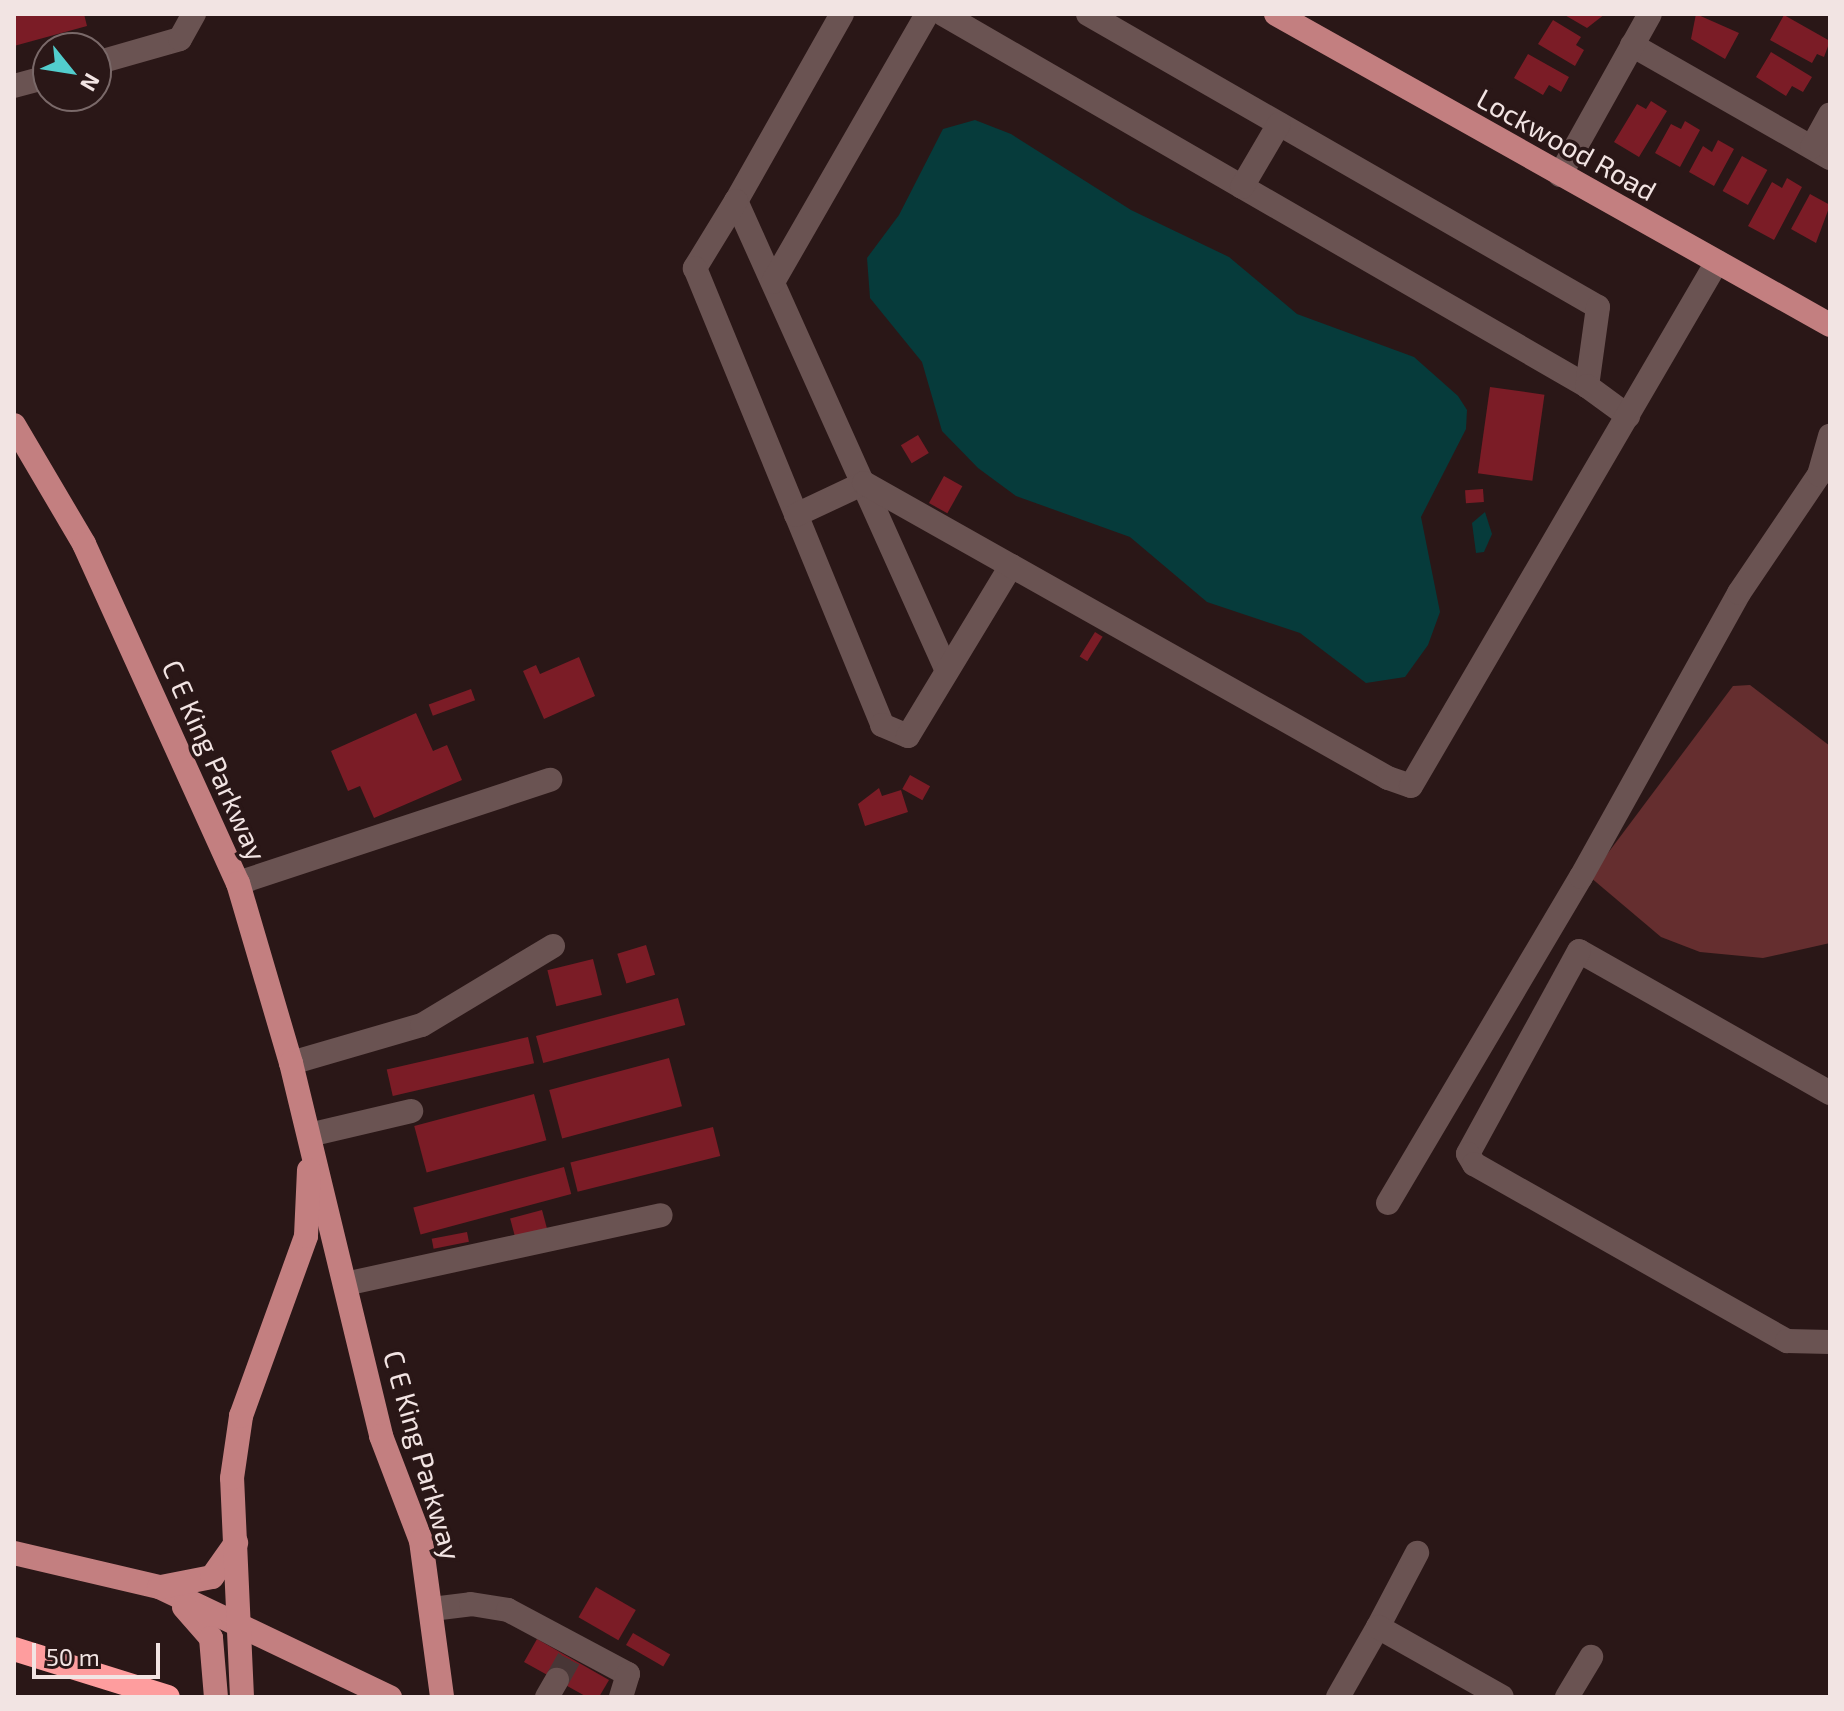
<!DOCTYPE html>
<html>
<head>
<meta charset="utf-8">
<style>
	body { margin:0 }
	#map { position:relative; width:1844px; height:1711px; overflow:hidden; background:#2a1717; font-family:"Exo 2",sans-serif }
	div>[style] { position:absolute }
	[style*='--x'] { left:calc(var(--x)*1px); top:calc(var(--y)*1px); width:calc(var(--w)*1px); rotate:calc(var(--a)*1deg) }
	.green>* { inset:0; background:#652e2f }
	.water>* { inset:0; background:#063b3b }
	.building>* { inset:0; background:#7b1c26; transform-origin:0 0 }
	.minor-tunnel>* { height:24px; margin-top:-12px; transform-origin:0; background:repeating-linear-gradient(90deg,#483636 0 24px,transparent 0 36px) }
	.minor>* { height:24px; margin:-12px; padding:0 12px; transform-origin:12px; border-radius:12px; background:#6a5352 }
	.major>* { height:24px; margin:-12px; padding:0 12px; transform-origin:12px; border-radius:12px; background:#c37f80 }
	.highway>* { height:24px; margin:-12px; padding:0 12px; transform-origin:12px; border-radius:12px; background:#fe9d9e }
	span { translate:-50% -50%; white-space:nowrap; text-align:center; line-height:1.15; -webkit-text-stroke:7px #2a1717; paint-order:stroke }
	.street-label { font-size:28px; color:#f2e4e3 }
	.frame { position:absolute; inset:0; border:16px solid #f2e4e3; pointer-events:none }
	.north { position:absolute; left:32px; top:32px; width:80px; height:80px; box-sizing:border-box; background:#2a1717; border:2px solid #7a6969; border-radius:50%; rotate:120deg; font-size:22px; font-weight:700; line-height:32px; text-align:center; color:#f2e4e3 }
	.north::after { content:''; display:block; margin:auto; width:28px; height:36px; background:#52cdcd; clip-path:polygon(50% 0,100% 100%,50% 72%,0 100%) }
	.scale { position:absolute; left:32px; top:1643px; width:128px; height:36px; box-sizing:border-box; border:4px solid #f2e4e3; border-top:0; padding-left:10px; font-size:24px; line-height:28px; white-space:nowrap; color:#f2e4e3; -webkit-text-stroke:6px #2a1717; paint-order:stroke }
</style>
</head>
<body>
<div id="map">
	<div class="green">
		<i style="clip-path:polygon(1750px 685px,1830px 746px,1830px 943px,1763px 958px,1700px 952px,1661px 937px,1590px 877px,1733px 686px)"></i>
	</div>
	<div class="water">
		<i style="clip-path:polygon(975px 120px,1011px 134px,1131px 210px,1229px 257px,1297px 314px,1414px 357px,1458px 396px,1467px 410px,1466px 429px,1421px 517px,1440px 612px,1428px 645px,1405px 677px,1366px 683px,1300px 633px,1207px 602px,1130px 537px,1016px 496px,978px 468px,942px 431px,922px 362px,870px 298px,867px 258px,899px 215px,943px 129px)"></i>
		<i style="clip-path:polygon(1485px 512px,1492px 534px,1484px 552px,1476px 553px,1472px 523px)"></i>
	</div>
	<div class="building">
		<i style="clip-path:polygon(14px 14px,84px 14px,87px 26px,14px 46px)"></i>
		<i style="clip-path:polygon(1563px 14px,1605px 14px,1587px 28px)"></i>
		<i style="clip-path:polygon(1696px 14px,1739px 33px,1725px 59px,1691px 39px)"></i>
		<i style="clip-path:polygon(1784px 15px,1830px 41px,1824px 57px,1817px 54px,1812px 63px,1770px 40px)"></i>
		<i style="clip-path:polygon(1553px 20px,1581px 37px,1576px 45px,1584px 50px,1575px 66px,1538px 44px)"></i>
		<i style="clip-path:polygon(1771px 52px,1812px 77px,1803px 92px,1792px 86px,1786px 96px,1756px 77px)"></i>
		<i style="clip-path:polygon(1528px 54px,1569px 77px,1561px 92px,1549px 85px,1543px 95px,1514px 78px)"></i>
		<i style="clip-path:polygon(1651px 101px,1667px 111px,1639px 157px,1614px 142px,1637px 104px,1646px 109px)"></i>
		<i style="clip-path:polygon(1685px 121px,1700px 130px,1680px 167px,1655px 153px,1671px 124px,1681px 129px)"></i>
		<i style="clip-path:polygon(1718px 140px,1734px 149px,1714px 186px,1689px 172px,1703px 146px,1712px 152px)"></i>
		<i style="left:1742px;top:156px;width:29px;height:40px;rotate:29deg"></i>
		<i style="clip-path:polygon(1787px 178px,1802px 187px,1774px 240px,1748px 226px,1772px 182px,1782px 188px)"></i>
		<i style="clip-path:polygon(1810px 194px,1830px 205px,1816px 243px,1791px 229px)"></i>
		<i style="left:1490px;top:387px;width:55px;height:87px;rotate:8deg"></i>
		<i style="left:918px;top:435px;width:21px;height:20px;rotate:59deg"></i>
		<i style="left:944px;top:476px;width:21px;height:31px;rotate:29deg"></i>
		<i style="left:1483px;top:489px;width:13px;height:18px;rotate:86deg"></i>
		<i style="left:1095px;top:632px;width:9px;height:29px;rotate:32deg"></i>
		<i style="clip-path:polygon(579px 657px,595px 696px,544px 719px,523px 671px,536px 665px,540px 674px)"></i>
		<i style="left:471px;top:689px;width:12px;height:45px;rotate:70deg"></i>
		<i style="clip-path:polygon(416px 713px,433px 751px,447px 745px,462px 780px,374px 818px,360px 786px,348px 791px,331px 751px)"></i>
		<i style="left:910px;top:775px;width:23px;height:16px;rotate:29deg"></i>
		<i style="clip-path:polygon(879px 788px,882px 796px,901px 790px,908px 812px,865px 826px,858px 804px)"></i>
		<i style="left:646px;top:945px;width:31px;height:30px;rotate:73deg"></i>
		<i style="left:593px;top:959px;width:37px;height:47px;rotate:76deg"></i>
		<i style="left:678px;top:998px;width:28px;height:147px;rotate:75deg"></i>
		<i style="left:528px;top:1037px;width:27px;height:145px;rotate:77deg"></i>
		<i style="left:669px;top:1058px;width:50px;height:124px;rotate:75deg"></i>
		<i style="left:534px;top:1094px;width:48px;height:124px;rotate:75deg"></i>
		<i style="left:713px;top:1127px;width:30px;height:147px;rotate:76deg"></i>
		<i style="left:564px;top:1167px;width:28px;height:156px;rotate:75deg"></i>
		<i style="left:542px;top:1210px;width:20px;height:33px;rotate:75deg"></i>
		<i style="left:467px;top:1232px;width:10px;height:36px;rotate:79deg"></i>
		<i style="left:596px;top:1587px;width:46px;height:35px;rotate:30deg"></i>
		<i style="left:633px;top:1633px;width:43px;height:14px;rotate:30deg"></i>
		<i style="clip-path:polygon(537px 1639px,609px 1680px,599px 1697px,587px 1697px,524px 1662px)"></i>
	</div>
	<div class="minor-tunnel">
		<i style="--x:557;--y:1680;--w:26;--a:-61"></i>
	</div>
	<div class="minor">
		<i style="--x:842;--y:14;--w:215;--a:119.5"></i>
		<i style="--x:736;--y:201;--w:515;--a:65.82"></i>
		<i style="--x:943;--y:14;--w:744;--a:30.01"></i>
		<i style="--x:1088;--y:14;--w:588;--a:29.88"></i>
		<i style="--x:1598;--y:307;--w:80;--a:97.9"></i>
		<i style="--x:1587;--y:386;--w:51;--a:36.2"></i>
		<i style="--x:1632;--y:45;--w:228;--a:29.7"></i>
		<i style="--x:96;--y:63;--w:87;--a:-15.9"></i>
		<i style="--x:180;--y:39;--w:29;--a:-61"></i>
		<i style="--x:14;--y:86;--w:35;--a:-15"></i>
		<i style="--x:1812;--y:147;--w:37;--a:-61"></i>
		<i style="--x:1560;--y:175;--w:184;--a:-60.8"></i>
		<i style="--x:1242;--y:187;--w:73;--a:-59.6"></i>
		<i style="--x:736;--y:201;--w:79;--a:121.5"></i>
		<i style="--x:695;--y:268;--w:494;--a:67.7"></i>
		<i style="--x:882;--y:725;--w:28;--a:23"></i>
		<i style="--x:908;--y:736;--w:199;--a:-58.8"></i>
		<i style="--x:773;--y:282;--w:309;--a:-60.1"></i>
		<i style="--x:796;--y:515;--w:75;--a:-25.2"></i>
		<i style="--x:864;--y:483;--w:601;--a:29.38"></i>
		<i style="--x:1388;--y:778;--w:24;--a:19"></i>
		<i style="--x:1411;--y:786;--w:607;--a:-59.72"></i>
		<i style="--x:238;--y:883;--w:329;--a:-18.3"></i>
		<i style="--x:291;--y:1063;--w:136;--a:-16.2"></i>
		<i style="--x:422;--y:1025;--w:153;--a:-31.1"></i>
		<i style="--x:1830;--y:1093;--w:288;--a:-150.5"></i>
		<i style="--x:1579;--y:951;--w:231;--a:118.7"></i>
		<i style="--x:1468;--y:1154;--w:12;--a:59"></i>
		<i style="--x:1474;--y:1164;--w:360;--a:29.5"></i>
		<i style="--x:1787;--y:1341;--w:43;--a:1.3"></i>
		<i style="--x:309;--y:1135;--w:105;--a:-13.2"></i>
		<i style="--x:1388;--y:1203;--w:379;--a:-59.4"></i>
		<i style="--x:1581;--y:877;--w:325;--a:-60.9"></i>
		<i style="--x:1739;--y:593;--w:143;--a:-55.9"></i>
		<i style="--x:1819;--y:475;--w:41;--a:-74.2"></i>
		<i style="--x:345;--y:1284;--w:323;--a:-12.3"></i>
		<i style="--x:432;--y:1609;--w:39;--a:-7"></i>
		<i style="--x:471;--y:1604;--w:37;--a:9"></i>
		<i style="--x:508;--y:1610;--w:136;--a:28.1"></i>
		<i style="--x:628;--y:1674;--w:24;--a:107"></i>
		<i style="--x:1378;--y:1627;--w:84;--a:-62.2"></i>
		<i style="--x:547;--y:1697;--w:20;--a:-60"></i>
		<i style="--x:1338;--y:1697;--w:81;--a:-60.3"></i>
		<i style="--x:1378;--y:1627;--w:142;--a:29.4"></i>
		<i style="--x:1567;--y:1697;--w:47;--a:-59"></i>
	</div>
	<div class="major">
		<i style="--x:1276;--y:14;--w:635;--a:29.31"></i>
		<i style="--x:14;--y:425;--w:138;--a:59.5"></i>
		<i style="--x:84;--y:544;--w:372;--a:65.6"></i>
		<i style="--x:238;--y:883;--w:188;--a:73.6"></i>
		<i style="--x:291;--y:1063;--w:384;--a:76.4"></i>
		<i style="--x:381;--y:1436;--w:112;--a:69.1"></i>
		<i style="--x:421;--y:1541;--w:157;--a:82.3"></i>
		<i style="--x:14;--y:1553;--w:149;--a:13.2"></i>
		<i style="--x:159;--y:1587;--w:256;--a:25.5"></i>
		<i style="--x:161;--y:1587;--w:52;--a:-11.1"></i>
		<i style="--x:212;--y:1577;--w:42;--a:-54.8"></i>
		<i style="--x:184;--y:1607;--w:41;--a:48.9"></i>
		<i style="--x:211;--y:1638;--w:59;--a:85.2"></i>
		<i style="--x:242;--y:1697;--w:219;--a:-92.6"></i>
		<i style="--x:232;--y:1478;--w:63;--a:-81.7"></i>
		<i style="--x:241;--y:1416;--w:191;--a:-70.1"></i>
		<i style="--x:306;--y:1236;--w:66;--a:-87.4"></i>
	</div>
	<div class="highway">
		<i style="--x:14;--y:1649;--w:161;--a:17.3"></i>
	</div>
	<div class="street-label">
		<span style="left:1567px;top:144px;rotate:29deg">Lockwood Road</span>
		<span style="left:215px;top:760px;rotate:66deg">C E King Parkway</span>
		<span style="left:423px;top:1455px;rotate:74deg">C E King Parkway</span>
	</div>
	<div class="frame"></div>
	<div class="north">N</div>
	<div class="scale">50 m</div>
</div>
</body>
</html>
